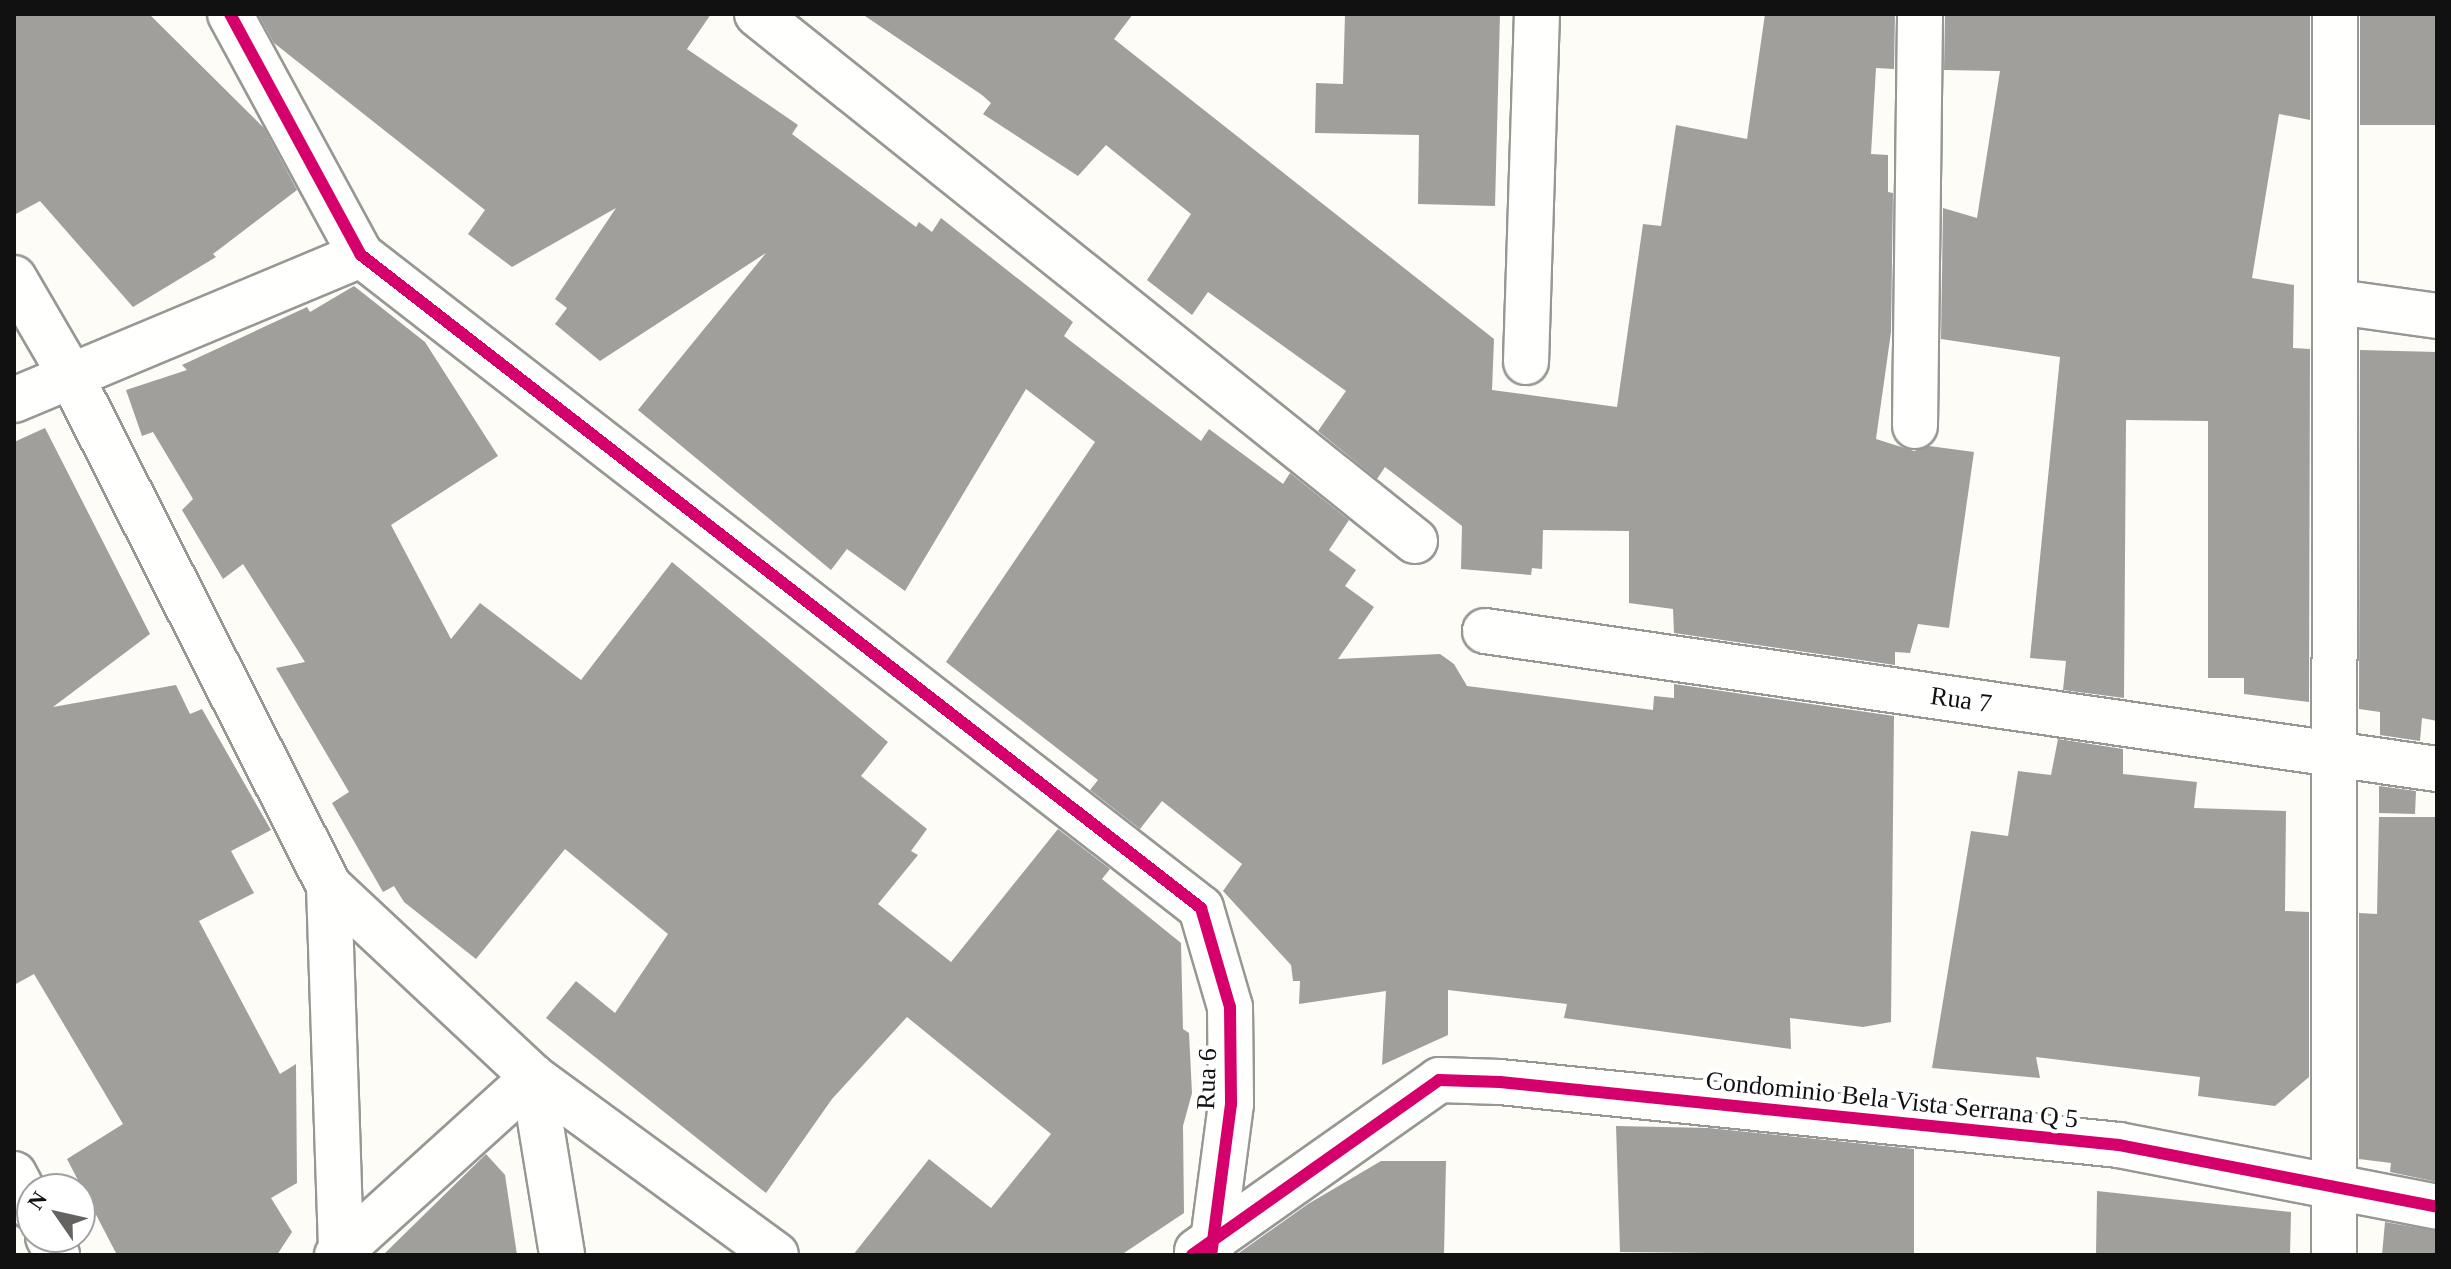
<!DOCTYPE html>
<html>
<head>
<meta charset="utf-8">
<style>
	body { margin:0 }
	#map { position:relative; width:2451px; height:1269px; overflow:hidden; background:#fdfcf7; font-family:"Times New Roman",serif }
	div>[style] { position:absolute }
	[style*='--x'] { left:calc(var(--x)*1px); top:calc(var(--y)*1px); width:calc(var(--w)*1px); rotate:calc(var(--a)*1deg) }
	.building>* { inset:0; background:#a19f9c; transform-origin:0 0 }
	.roads { filter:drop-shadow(2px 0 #979795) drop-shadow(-2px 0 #979795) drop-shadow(0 2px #979795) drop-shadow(0 -2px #979795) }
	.minor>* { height:44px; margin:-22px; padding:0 22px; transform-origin:22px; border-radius:22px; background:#fffffe }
	.cycleway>* { height:12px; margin:-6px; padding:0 6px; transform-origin:6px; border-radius:6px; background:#d6006c }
	span { translate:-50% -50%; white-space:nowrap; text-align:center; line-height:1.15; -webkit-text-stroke:8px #fff; paint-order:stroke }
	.street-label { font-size:26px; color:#111 }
	.frame { position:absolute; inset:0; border:16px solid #111; pointer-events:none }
	.north { position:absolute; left:16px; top:1173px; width:80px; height:80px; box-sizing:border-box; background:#fff; border:2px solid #a0a0a0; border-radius:50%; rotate:304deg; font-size:22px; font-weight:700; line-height:32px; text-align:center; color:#111 }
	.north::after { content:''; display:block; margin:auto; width:28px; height:36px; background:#646362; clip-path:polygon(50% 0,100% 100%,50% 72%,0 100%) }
</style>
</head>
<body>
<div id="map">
	<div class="building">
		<i style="clip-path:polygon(14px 14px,149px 14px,264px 128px,297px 190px,213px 254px,216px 257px,133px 307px,40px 201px,14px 215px)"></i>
		<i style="clip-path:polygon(258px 14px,711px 14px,687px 49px,798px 125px,792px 134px,916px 227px,919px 222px,932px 232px,941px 218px,1073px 322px,1064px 336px,1201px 441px,1209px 429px,1283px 484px,1290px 473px,1349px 520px,1329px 550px,1356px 570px,1345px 586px,1374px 607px,1338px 659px,1440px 654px,1454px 664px,1467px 686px,1653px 710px,1654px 696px,1674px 698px,1674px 684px,1894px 716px,1891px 1022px,1863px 1027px,1790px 1018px,1791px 1049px,1564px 1018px,1567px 1004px,1448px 990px,1448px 1035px,1382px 1065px,1386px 991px,1299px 1004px,1300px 981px,1293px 981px,1291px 965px,1223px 891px,1242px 864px,1162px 801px,1140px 829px,1090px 790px,1098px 780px,946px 662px,1095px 442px,1026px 389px,905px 591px,847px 549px,831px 570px,638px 410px,766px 253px,600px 361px,555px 324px,567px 308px,555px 299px,616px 208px,512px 267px,468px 234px,485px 210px,274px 43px)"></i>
		<i style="clip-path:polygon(862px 14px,1133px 14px,1114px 39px,1494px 339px,1492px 390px,1617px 407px,1643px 224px,1661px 226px,1676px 125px,1747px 139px,1765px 14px,1895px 14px,1894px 69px,1876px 68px,1871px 154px,1888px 155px,1888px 192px,1893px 193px,1891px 332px,1876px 439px,1914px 451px,1929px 446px,1974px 452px,1949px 628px,1918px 624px,1910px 653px,1895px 652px,1895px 665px,1674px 633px,1673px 609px,1629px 603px,1629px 531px,1543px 530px,1542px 569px,1532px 568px,1531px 575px,1461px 569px,1462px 526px,1385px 467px,1377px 479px,1318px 431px,1346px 391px,1208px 292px,1192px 315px,1147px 280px,1191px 214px,1106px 145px,1078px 176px,983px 114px,991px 103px,982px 95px)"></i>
		<i style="clip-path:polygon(1345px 14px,1500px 14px,1495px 206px,1418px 204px,1419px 135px,1315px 133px,1316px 83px,1343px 84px)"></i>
		<i style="clip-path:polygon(1945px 14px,2310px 14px,2310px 120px,2279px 114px,2252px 278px,2294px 285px,2293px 348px,2310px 349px,2309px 702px,2244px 694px,2244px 678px,2208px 678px,2208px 421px,2126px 420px,2124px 698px,2063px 690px,2066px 661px,2030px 658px,2060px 357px,1941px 339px,1943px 208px,1977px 218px,2000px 71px,1944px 70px)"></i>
		<i style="left:2360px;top:14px;width:77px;height:111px"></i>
		<i style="clip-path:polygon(354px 286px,425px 342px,498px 456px,391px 525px,451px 639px,480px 603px,581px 680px,672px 562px,888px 742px,861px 776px,927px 829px,911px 851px,918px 855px,878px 904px,951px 962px,1058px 829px,1110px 869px,1102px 879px,1181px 943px,1183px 1029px,1189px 1033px,1192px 1093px,1183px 1126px,1184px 1213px,1121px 1255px,853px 1255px,929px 1159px,991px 1208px,1051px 1134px,907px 1017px,832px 1099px,766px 1193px,546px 1018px,576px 981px,615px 1013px,668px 934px,565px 849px,476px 959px,404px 902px,394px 886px,383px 892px,332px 803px,349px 792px,276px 668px,305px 662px,243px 564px,223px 579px,182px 510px,193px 499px,153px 432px,142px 436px,126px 390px,187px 370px,182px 365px,307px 307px,310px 312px)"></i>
		<i style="clip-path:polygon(2360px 350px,2437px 352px,2437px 721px,2422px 718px,2420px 741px,2380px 735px,2380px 712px,2359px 709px)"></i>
		<i style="clip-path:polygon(45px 428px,150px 634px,53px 707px,176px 685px,190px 714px,202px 709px,271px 830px,231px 851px,254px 893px,199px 921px,280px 1074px,296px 1064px,297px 1183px,271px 1198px,292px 1232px,277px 1255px,117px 1255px,67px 1159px,123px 1124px,34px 974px,14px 985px,14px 442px)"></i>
		<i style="clip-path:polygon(2058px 739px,2123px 749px,2123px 774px,2197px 782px,2194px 808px,2286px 811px,2285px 911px,2309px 912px,2309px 1077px,2275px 1106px,2198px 1096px,2200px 1077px,2036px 1057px,2040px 1078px,1932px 1068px,1971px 831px,2008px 836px,2018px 771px,2051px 775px)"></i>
		<i style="clip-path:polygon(2379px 786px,2416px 791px,2415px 814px,2379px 813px)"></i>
		<i style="clip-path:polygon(2379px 817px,2437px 817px,2437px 1182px,2390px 1172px,2391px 1163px,2359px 1159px,2359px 913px,2377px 914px)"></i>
		<i style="clip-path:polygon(1616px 1126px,1709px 1128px,1914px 1149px,1914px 1255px,1620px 1252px)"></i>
		<i style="clip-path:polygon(486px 1154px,505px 1175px,517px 1255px,383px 1255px)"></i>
		<i style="clip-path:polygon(1381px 1161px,1446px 1161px,1444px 1255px,1236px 1255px,1308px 1204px)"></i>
		<i style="clip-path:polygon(2097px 1191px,2291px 1212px,2290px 1255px,2096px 1255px)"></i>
		<i style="clip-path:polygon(2385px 1222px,2437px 1231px,2437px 1255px,2382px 1255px)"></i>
	</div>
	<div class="roads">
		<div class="minor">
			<i style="--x:230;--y:14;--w:274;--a:61.5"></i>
			<i style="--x:361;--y:255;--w:1064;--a:37.86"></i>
			<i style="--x:1201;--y:908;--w:103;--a:73.7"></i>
			<i style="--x:1230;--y:1007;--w:97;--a:89.4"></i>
			<i style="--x:1231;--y:1104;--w:152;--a:97.5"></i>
			<i style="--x:757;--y:14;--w:843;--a:38.69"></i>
			<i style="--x:14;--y:278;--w:113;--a:59.8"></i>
			<i style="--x:71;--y:376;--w:572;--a:63.17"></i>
			<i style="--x:329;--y:886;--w:279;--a:43.1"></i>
			<i style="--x:533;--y:1077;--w:301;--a:36.2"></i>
			<i style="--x:2338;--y:302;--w:100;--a:8"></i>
			<i style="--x:1526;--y:362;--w:348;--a:-88.2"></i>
			<i style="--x:14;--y:400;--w:376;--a:-22.7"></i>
			<i style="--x:1915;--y:426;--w:412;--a:-89.3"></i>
			<i style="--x:1485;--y:631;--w:962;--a:8.25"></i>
			<i style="--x:329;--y:886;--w:365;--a:88.1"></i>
			<i style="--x:533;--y:1077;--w:180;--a:80.7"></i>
			<i style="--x:14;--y:1174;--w:38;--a:62"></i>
			<i style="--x:48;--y:1237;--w:20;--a:63"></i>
			<i style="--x:1197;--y:1251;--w:296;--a:-35.2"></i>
			<i style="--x:1439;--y:1080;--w:61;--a:1.9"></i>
			<i style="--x:1500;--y:1082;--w:622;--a:5.81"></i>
			<i style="--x:2119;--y:1145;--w:324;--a:11"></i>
			<i style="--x:337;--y:1255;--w:265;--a:-42.2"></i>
			<i style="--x:2334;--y:1255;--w:1241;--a:-89.95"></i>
		</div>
	</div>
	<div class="cycleway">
		<i style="--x:230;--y:14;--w:274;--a:61.5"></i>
		<i style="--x:361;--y:255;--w:1064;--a:37.86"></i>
		<i style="--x:1201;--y:908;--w:103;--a:73.7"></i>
		<i style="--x:1230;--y:1007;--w:97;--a:89.4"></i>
		<i style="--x:1231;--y:1104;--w:152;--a:97.5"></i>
		<i style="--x:1192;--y:1255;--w:303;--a:-35.3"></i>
		<i style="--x:1439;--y:1080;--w:61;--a:1.9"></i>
		<i style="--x:1500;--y:1082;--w:622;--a:5.81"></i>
		<i style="--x:2119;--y:1145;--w:324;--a:11"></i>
	</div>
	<div class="street-label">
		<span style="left:1961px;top:700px;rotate:8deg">Rua 7</span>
		<span style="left:1207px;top:1079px;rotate:-88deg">Rua 6</span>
		<span style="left:1892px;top:1100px;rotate:6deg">Condominio Bela Vista Serrana Q 5</span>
	</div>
	<div class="frame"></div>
	<div class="north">N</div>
</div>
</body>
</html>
